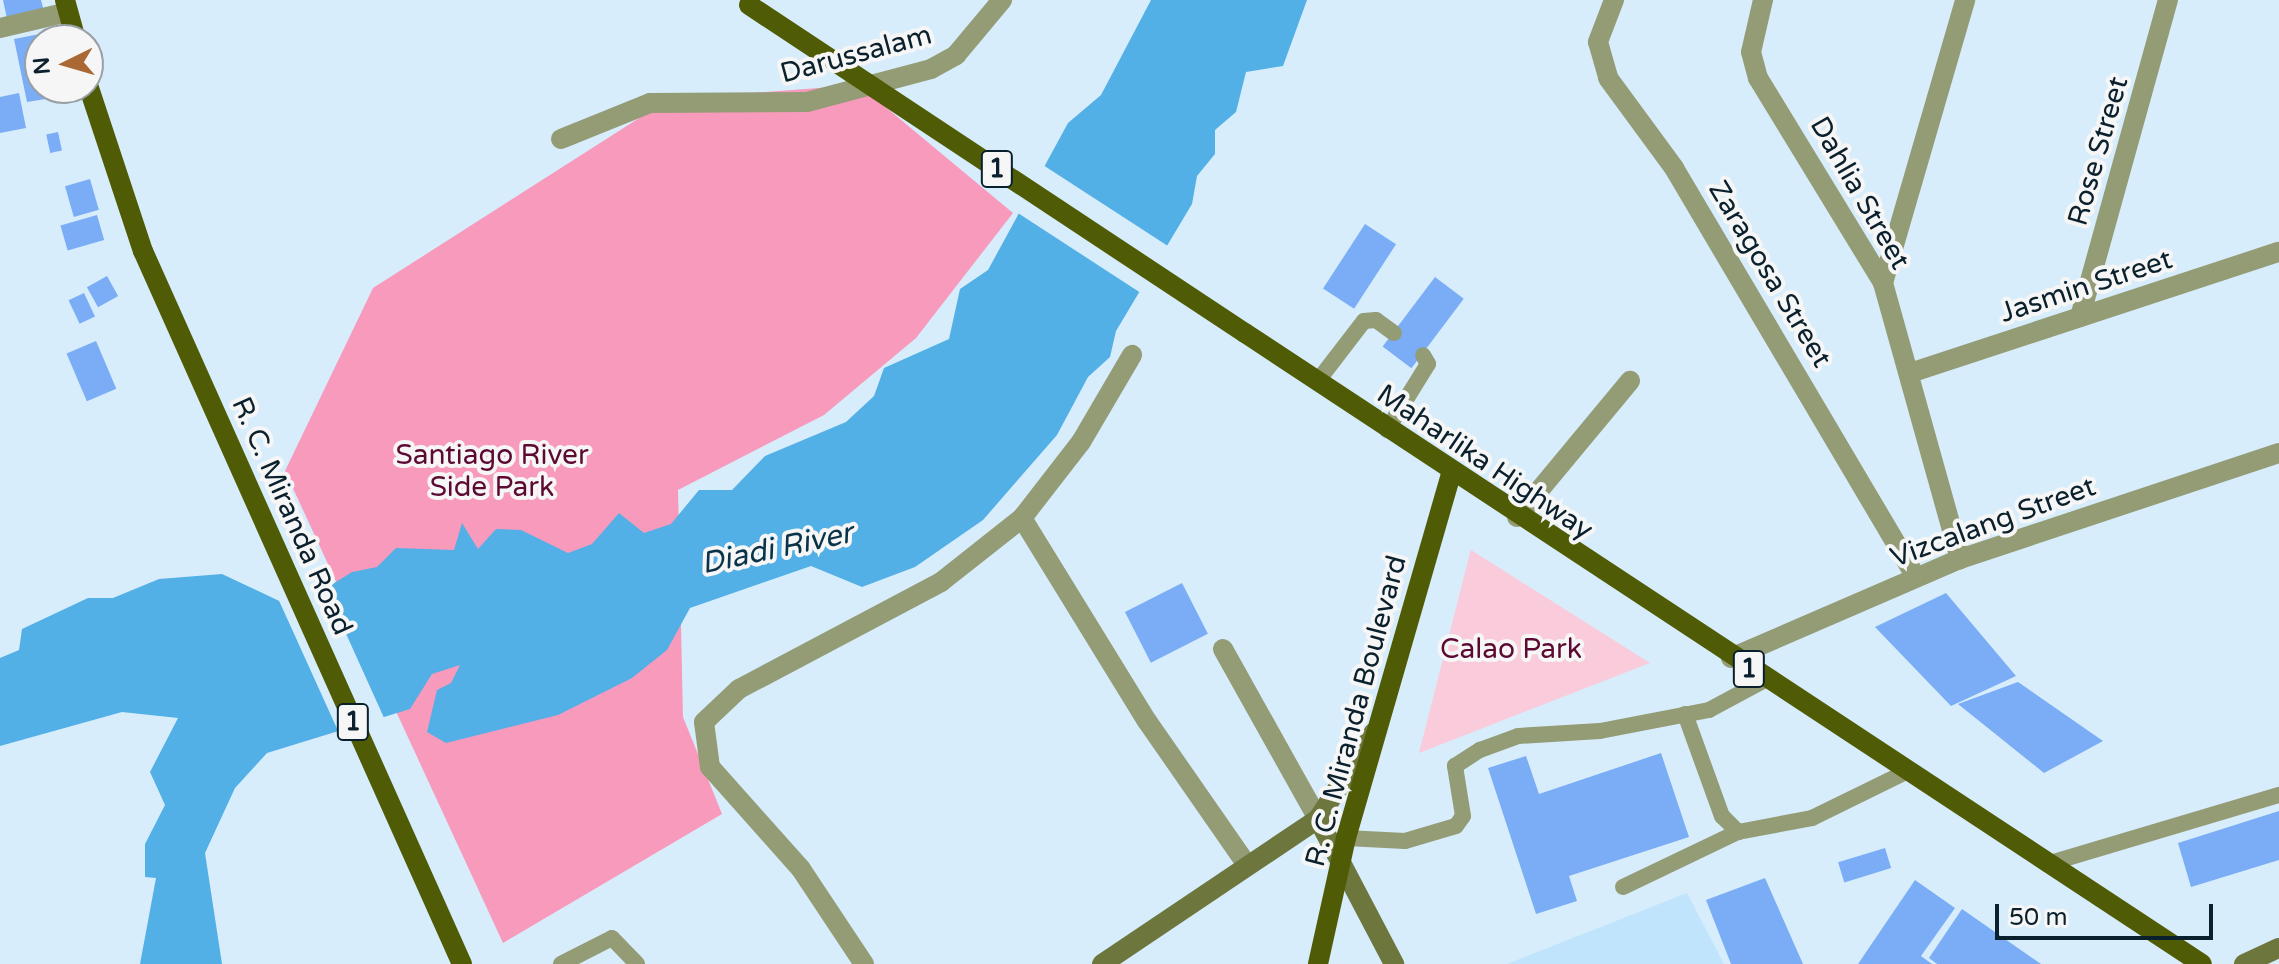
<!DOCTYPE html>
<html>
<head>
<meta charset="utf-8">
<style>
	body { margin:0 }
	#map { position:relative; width:2279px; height:964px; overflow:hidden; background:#d7edfb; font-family:"Varela Round",sans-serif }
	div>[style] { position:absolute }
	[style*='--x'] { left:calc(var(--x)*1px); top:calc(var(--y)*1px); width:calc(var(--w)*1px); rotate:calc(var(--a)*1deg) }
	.built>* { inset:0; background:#bfe4fc }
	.green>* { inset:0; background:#facbda }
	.forest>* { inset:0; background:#f89abb }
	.water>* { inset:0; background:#52b0e6 }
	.pier>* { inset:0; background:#d7edfb; transform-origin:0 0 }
	.building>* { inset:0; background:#7aadf5; transform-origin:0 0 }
	.lane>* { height:16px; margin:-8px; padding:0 8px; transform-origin:8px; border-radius:8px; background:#949c76 }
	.street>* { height:20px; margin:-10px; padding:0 10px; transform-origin:10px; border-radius:10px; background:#949c76 }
	.secondary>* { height:20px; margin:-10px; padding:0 10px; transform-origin:10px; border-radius:10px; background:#6c763d }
	.primary>* { height:20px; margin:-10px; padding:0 10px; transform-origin:10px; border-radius:10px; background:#505b05 }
	.primary-bridge>* { height:20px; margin:-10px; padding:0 10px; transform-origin:10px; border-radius:10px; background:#505b05 }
	span { translate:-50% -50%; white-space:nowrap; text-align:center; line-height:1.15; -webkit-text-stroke:8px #f6f6f6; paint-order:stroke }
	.shield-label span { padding:2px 6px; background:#f6f6f6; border:2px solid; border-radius:6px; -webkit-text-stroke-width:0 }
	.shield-label { font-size:26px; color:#0a202d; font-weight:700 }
	.street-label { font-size:28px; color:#0a202d }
	.park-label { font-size:28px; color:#5d0a33 }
	.water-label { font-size:30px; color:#093349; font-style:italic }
	.north { position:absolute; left:24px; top:24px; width:80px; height:80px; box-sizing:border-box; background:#f6f6f6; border:2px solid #98a0a6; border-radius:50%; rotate:265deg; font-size:22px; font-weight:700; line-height:32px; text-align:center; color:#0a202d }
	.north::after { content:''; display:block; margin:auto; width:28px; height:36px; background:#aa6934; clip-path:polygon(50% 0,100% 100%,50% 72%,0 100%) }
	.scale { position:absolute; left:1995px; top:904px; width:218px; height:36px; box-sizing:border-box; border:4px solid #0a202d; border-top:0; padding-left:10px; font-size:24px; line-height:28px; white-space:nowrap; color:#0a202d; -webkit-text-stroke:6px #f6f6f6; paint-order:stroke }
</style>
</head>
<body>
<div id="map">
	<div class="built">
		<i style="clip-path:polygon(1687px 893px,1724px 964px,1507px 964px)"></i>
	</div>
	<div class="green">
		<i style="clip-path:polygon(1471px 549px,1471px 550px,1650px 663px,1419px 753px)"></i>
	</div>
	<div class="forest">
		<i style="clip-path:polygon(859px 85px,1013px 213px,916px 338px,824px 415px,678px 490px,683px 717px,722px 814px,503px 943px,285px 471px,373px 288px,669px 99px)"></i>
	</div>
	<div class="water">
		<i style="clip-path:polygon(1151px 0,1307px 0,1283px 66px,1246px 72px,1236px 112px,1215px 130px,1215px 154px,1197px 176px,1192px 204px,1116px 331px,1110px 357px,1088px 377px,1057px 435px,983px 520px,915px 567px,862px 587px,811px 566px,690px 608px,667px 650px,632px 678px,558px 715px,446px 743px,427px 732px,437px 690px,451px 683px,460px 665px,432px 674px,410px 709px,267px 753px,235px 788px,205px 853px,222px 964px,140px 964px,156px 878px,145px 877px,145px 844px,165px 805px,150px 772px,178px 718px,122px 712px,0 746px,0 658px,19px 650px,22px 629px,88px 598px,113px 598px,159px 579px,222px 574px,294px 608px,352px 572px,377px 567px,396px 548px,454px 550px,462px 523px,478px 549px,496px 529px,521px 530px,568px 553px,592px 544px,619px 513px,644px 533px,671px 524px,699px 490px,732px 490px,765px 456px,846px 422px,874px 396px,884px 368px,949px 339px,960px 289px,988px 270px,1068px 123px,1101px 95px)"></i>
	</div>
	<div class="pier">
		<i style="left:1043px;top:165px;width:154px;height:54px;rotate:33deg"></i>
		<i style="clip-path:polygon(324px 585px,385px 720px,339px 733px,276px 594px,294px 603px)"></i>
	</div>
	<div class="building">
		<i style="clip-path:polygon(3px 0,41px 0,45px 15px,8px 23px)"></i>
		<i style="clip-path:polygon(45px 33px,40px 88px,56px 88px,58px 97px,27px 102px,14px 39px)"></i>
		<i style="clip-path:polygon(19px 93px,26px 128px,0 133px,0 97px)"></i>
		<i style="left:58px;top:132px;width:19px;height:12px;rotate:78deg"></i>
		<i style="left:90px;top:179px;width:32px;height:26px;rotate:74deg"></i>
		<i style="left:97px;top:215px;width:26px;height:38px;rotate:74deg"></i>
		<i style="left:1365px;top:224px;width:37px;height:77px;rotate:33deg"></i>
		<i style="left:107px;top:276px;width:23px;height:23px;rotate:61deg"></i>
		<i style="left:1435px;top:277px;width:36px;height:87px;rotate:37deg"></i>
		<i style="left:84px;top:293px;width:26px;height:17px;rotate:65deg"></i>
		<i style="left:96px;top:341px;width:52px;height:32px;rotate:67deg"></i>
		<i style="left:1182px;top:583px;width:57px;height:64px;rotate:63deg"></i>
		<i style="clip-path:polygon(1946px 593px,2016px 676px,1951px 706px,1875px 627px)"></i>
		<i style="clip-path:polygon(2018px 682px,2103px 741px,2044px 773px,1958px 704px)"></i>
		<i style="clip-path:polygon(1661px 753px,1689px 837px,1569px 876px,1577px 901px,1536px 914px,1488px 768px,1526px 756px,1539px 794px)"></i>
		<i style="clip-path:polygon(2279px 811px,2279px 860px,2191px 887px,2178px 843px)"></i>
		<i style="left:1885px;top:848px;width:21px;height:49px;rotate:73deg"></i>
		<i style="clip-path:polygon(1765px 878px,1803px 964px,1731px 964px,1706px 900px)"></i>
		<i style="clip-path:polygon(1915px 880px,1955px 908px,1921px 956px,1932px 964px,1858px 964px)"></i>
		<i style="clip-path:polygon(1962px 909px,2041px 964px,1937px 964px,1929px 958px)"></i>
	</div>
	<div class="lane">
		<i style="--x:1317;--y:382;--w:77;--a:-52.4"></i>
		<i style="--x:1364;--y:321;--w:12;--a:-5"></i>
		<i style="--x:1376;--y:320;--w:22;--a:36"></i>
		<i style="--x:1387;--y:430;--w:78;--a:-58.2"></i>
		<i style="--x:1428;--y:364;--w:10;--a:-119"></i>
		<i style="--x:1685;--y:714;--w:109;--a:70.1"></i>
		<i style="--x:1722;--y:816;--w:23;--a:45"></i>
		<i style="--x:1738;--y:832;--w:75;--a:-10.7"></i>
		<i style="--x:1812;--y:818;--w:102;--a:-26.1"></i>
		<i style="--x:1346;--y:838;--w:59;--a:2.9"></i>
		<i style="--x:1405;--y:841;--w:53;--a:-16.4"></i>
		<i style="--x:1456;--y:826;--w:12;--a:-55"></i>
		<i style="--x:1463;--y:816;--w:51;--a:-99.1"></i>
		<i style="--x:1455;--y:766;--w:30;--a:-33"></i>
		<i style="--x:1480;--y:750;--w:40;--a:-20.2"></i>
		<i style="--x:1518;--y:736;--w:82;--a:-3.5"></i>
		<i style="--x:1600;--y:731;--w:111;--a:-10.9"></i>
		<i style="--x:1709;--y:710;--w:64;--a:-28.2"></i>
		<i style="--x:2047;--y:864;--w:242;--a:-16.6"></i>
		<i style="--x:1623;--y:887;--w:127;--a:-25.6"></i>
		<i style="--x:561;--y:964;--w:57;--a:-27"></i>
		<i style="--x:612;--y:938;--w:36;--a:46"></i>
	</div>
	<div class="street">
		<i style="--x:1614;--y:0;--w:45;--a:110.9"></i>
		<i style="--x:1598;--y:42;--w:37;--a:74"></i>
		<i style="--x:1608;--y:78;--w:112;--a:53.7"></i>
		<i style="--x:1674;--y:168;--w:475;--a:59.4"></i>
		<i style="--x:1763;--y:0;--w:53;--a:103"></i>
		<i style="--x:1751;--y:52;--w:27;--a:75"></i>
		<i style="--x:1758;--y:78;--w:240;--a:58.6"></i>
		<i style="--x:1883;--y:283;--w:287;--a:74.4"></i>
		<i style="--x:0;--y:28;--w:70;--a:-13.2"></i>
		<i style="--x:561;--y:139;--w:96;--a:-22"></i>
		<i style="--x:650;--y:103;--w:157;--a:-0.4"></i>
		<i style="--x:807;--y:102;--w:128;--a:-14.9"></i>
		<i style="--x:931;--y:69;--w:29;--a:-29"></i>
		<i style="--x:956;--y:55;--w:72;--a:-50.1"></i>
		<i style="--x:1883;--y:283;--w:295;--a:-73.8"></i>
		<i style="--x:2080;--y:317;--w:329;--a:-74.5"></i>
		<i style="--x:1910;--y:373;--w:388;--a:-18.2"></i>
		<i style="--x:1517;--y:517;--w:177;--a:-50.3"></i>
		<i style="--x:1022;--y:518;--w:238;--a:58.4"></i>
		<i style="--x:1147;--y:721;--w:175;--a:55.2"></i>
		<i style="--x:1223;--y:649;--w:195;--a:60.8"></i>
		<i style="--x:1731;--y:658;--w:249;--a:-23.4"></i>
		<i style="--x:1960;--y:559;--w:336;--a:-18.4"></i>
		<i style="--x:864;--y:964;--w:114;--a:-123.6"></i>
		<i style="--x:801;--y:869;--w:137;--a:-131.7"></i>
		<i style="--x:710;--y:767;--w:45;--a:-97.6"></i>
		<i style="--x:704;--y:722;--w:48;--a:-43.3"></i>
		<i style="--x:739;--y:689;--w:229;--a:-27.9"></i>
		<i style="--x:941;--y:582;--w:103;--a:-38.3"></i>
		<i style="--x:1022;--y:518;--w:96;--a:-52.2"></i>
		<i style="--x:1081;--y:442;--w:101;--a:-59.6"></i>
	</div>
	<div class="secondary">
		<i style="--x:1318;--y:819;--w:164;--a:62.3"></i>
		<i style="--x:1102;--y:964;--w:260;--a:-33.9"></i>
		<i style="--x:1318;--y:819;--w:103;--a:-57.2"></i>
		<i style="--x:2244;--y:964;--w:38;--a:-25"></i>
	</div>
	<div class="primary">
		<i style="--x:65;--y:0;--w:41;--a:74.6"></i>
		<i style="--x:88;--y:85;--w:175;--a:71.7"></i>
		<i style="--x:143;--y:251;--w:781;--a:65.9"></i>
		<i style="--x:1245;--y:333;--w:1146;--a:33.4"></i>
		<i style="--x:1318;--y:964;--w:129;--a:-77.5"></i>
		<i style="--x:1346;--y:838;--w:379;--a:-73.9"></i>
	</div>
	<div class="primary-bridge">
		<i style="--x:749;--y:5;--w:595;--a:33.48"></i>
	</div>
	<div class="shield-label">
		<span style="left:997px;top:169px">1</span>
		<span style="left:1749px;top:669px">1</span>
		<span style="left:353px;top:722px">1</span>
	</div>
	<div class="street-label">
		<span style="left:856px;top:54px;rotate:-15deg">Darussalam</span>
		<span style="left:2098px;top:151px;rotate:-74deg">Rose Street</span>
		<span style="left:1860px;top:193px;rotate:60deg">Dahlia Street</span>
		<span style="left:1770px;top:274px;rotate:59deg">Zaragosa Street</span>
		<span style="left:2086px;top:286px;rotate:-18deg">Jasmin Street</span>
		<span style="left:1485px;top:462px;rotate:34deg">Maharlika Highway</span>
		<span style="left:292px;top:516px;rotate:66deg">R. C. Miranda Road</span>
		<span style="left:1993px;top:522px;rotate:-20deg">Vizcalang Street</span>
		<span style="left:1356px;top:711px;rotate:-75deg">R. C. Miranda Boulevard</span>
	</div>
	<div class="park-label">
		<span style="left:492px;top:471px">Santiago River<br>Side Park</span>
		<span style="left:1511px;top:649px">Calao Park</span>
	</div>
	<div class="water-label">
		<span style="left:777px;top:549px;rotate:-12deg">Diadi River</span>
	</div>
	<div class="north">N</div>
	<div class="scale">50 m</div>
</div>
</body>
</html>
